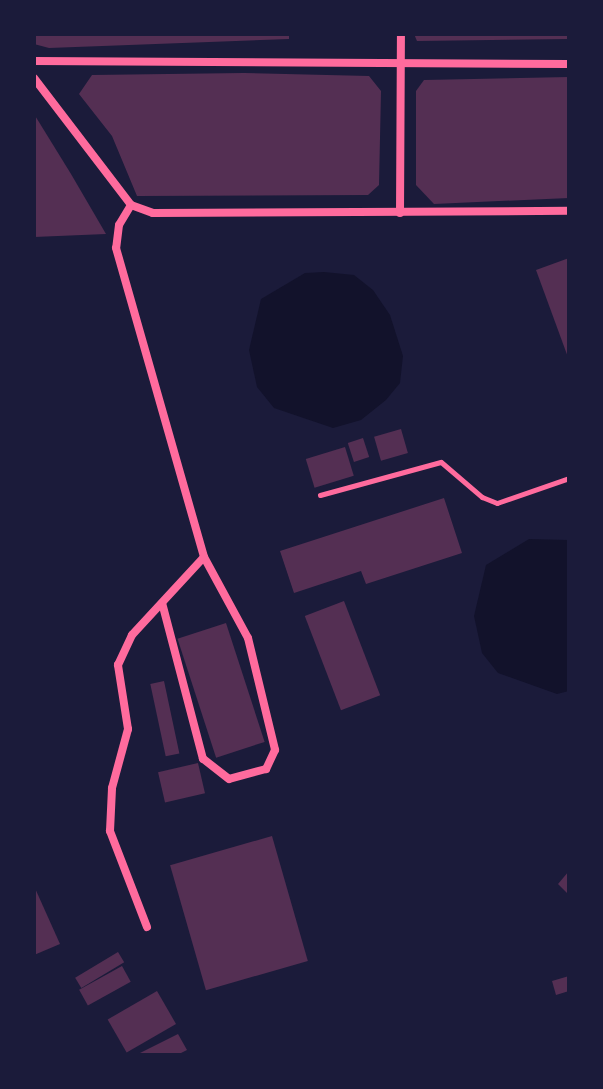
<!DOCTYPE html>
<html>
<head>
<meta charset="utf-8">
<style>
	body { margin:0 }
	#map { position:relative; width:603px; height:1089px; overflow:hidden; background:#1b1b3a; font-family:Inter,sans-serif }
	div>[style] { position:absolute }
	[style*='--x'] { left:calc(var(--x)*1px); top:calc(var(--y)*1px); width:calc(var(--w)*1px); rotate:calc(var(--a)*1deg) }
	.water>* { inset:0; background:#12122b }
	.building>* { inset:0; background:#542f53; transform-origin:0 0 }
	.service>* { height:5px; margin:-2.5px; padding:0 2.5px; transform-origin:2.5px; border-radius:2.5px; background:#ff6b9d }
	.minor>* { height:8px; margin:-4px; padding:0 4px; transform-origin:4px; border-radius:4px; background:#ff6b9d }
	span { translate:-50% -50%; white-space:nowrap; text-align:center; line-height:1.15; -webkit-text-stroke:7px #1b1b3a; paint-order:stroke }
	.frame { position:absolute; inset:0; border:36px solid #1b1b3a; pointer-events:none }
</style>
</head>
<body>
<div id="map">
	<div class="water">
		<i style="clip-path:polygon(324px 272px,354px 275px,373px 290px,390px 315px,403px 356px,400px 383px,386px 400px,361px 420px,333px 428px,274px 408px,257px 387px,249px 350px,261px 299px,305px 273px)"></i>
		<i style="clip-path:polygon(529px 539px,569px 540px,569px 691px,557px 694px,498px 673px,482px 653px,474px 616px,486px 565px)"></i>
	</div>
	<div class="building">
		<i style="clip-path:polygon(34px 34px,289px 34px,289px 39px,49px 48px,34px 44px)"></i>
		<i style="clip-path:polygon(414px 34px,569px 34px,569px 39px,417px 41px)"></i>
		<i style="clip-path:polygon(244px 73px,369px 76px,381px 91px,379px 185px,368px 195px,137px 196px,112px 136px,79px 94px,92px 75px)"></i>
		<i style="clip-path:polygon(569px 77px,569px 198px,434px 204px,416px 185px,416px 91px,424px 80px)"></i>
		<i style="clip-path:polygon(34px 114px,71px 174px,106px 234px,34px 237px)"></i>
		<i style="clip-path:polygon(569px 258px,569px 360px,536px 270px)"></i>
		<i style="left:401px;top:429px;width:25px;height:28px;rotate:74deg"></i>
		<i style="left:363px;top:438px;width:20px;height:16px;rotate:72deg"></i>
		<i style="left:345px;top:447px;width:30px;height:41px;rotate:73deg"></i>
		<i style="clip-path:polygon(444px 498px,462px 553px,366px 584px,361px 571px,294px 593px,280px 551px)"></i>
		<i style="left:344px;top:601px;width:101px;height:42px;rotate:69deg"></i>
		<i style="left:226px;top:623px;width:125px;height:51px;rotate:72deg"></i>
		<i style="left:164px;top:681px;width:74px;height:14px;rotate:78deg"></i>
		<i style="left:198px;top:763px;width:31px;height:41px;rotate:77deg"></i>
		<i style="left:272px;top:836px;width:130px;height:106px;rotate:74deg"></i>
		<i style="clip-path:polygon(569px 871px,569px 895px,558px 884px)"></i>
		<i style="clip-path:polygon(34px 886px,60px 944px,34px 955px)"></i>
		<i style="left:118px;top:952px;width:12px;height:50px;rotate:59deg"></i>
		<i style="left:122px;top:966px;width:18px;height:49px;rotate:61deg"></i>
		<i style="clip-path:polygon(569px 976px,569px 991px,556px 995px,552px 981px)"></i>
		<i style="left:157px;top:991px;width:38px;height:57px;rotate:60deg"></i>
		<i style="clip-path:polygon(178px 1034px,187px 1050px,177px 1055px,136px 1055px)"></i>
	</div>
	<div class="service">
		<i style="--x:320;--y:495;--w:125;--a:-15.3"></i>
		<i style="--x:441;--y:462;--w:54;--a:40.5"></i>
		<i style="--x:482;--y:497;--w:16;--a:22"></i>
		<i style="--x:497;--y:503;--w:76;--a:-19.1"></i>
	</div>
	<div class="minor">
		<i style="--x:34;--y:61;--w:535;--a:0.32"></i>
		<i style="--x:34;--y:78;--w:160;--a:52.6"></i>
		<i style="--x:131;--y:205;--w:23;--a:20"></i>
		<i style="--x:153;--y:213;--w:416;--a:-0.3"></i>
		<i style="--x:131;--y:205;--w:23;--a:121"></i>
		<i style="--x:119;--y:225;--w:23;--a:97"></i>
		<i style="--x:116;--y:248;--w:321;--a:74.1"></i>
		<i style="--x:204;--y:557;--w:92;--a:61.5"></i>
		<i style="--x:248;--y:638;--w:115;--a:76.4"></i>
		<i style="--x:275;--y:750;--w:21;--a:115"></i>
		<i style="--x:266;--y:769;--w:38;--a:165"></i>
		<i style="--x:229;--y:779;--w:33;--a:-142"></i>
		<i style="--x:203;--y:759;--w:161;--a:-104.7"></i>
		<i style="--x:400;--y:213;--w:179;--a:-89.7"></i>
		<i style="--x:147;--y:927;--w:103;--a:-111.1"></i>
		<i style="--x:110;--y:831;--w:43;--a:-87.3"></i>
		<i style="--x:112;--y:788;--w:61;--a:-74.8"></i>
		<i style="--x:128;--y:729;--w:65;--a:-98.9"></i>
		<i style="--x:118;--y:665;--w:33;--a:-65"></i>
		<i style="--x:132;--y:635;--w:106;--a:-47.3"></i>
	</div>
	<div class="frame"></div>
</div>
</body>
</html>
